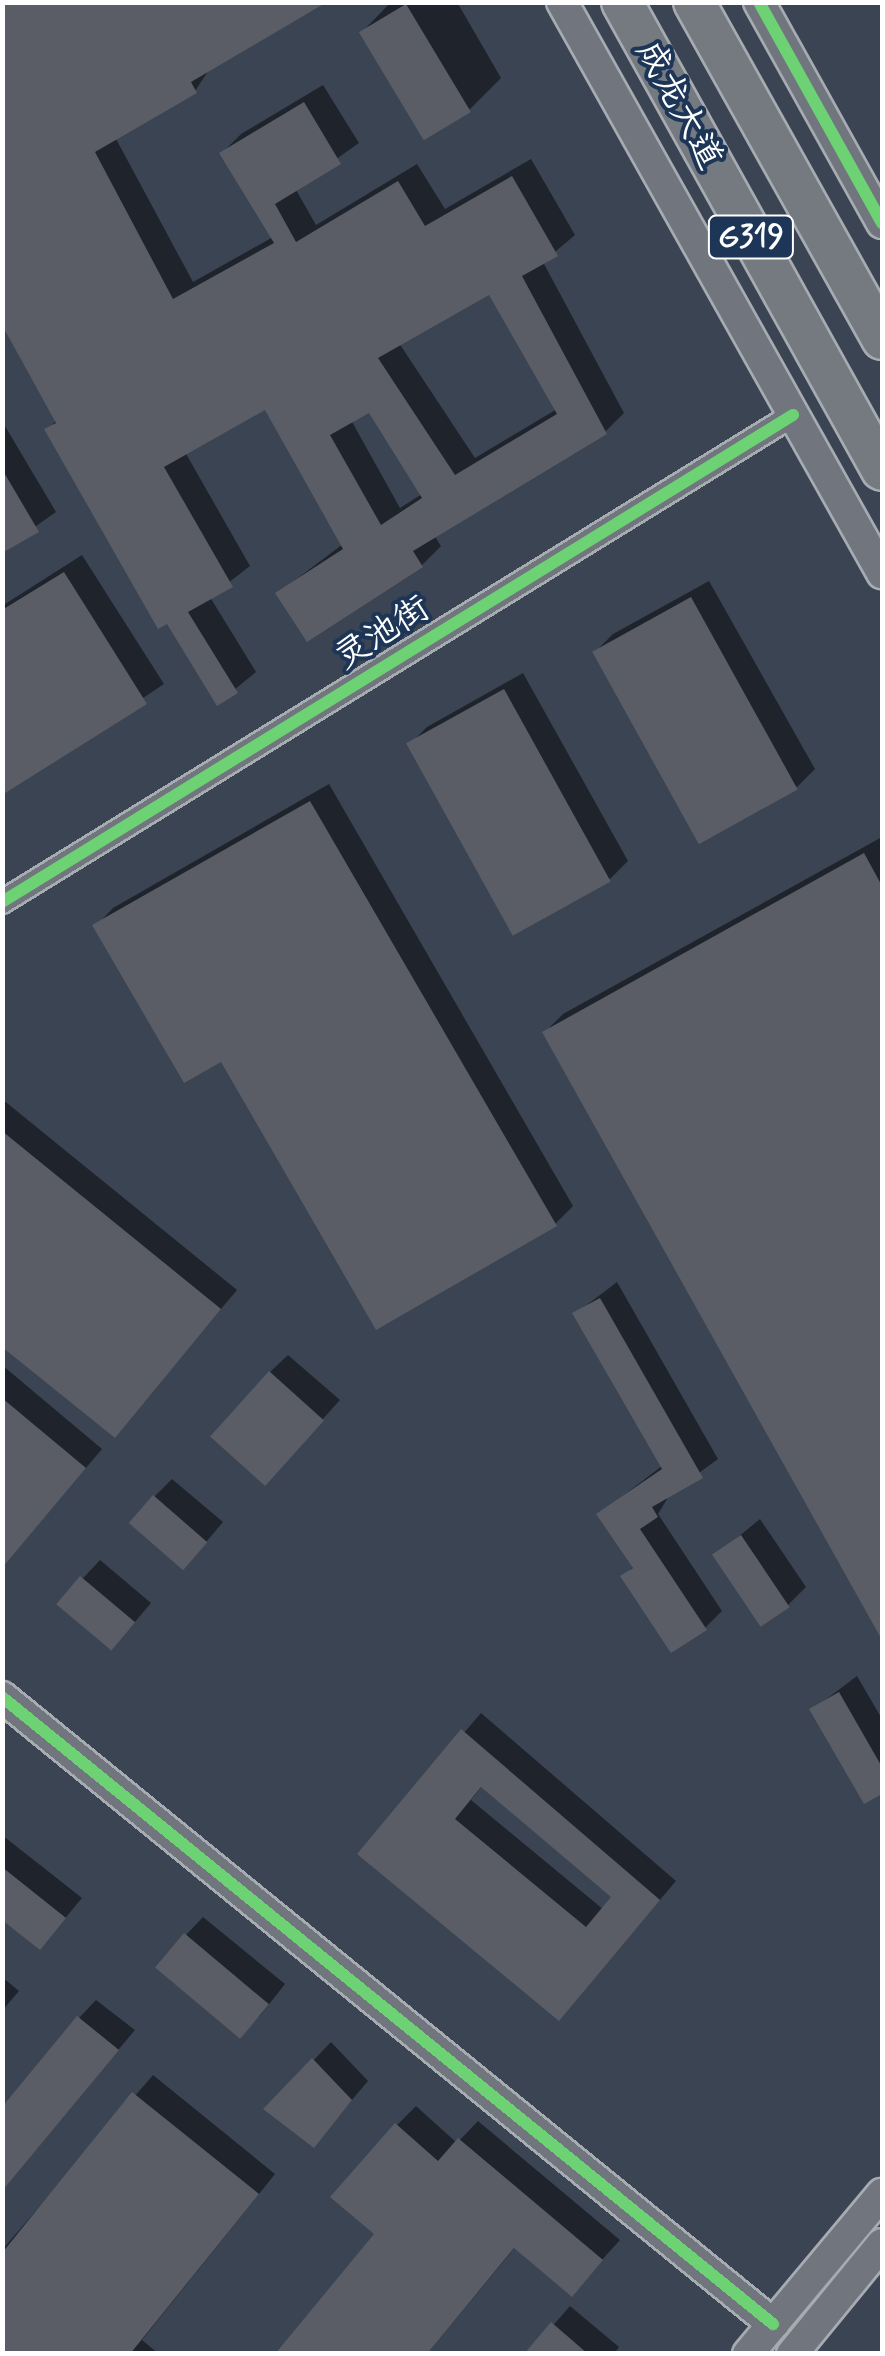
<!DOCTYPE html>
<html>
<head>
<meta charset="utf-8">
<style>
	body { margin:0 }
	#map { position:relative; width:885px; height:2356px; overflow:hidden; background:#3b4453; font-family:Mynerve,"LXGW WenKai TC",sans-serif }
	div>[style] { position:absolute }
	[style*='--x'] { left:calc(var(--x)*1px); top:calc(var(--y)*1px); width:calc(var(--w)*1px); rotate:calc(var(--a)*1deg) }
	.shadow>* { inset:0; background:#0007 }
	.building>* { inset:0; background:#5a5d65; transform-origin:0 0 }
	.roads { filter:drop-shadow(2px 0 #a7abb2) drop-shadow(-2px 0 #a7abb2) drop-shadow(0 2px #a7abb2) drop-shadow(0 -2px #a7abb2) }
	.street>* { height:22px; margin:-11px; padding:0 11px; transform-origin:11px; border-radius:11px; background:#70757e }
	.secondary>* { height:30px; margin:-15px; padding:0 15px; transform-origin:15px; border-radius:15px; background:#70757e }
	.highway>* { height:40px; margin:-20px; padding:0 20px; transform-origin:20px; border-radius:20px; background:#757a80 }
	.cycleway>* { height:12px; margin:-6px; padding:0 6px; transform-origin:6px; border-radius:6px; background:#6cd273 }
	span { translate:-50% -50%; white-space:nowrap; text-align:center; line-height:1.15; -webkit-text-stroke:8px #1d3557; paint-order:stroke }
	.shield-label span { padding:2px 8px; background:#1d3557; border:2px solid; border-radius:8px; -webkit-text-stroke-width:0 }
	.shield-label { font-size:32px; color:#fff; font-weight:700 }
	.street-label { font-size:35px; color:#fff }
	.frame { position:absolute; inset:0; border:5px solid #fff; pointer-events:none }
</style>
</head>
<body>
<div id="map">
	<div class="shadow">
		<i style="clip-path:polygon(evenodd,2px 2px,211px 67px,195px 91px,115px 137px,193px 282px,273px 237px,222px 153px,241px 134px,323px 85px,359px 143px,295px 188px,316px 225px,417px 164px,445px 209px,531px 159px,575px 235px,543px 262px,624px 413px,605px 432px,434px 535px,441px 546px,422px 565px,278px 593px,343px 544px,266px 407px,185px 452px,250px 566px,210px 597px,256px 672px,218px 703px,47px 430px,57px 420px,2px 2px,490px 292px,557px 409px,475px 458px,399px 343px,490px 292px,2px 2px,370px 409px,422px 494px,400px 508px,351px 420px,370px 409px)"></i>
		<i style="clip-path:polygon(391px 2px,457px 2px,501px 78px,469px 110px,362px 32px)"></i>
		<i style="clip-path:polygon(2px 421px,56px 512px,2px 550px)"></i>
		<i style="clip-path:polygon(82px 555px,164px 684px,2px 792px,2px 606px)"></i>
		<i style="clip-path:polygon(709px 581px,815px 769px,797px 787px,595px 652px,613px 634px)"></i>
		<i style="clip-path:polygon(523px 673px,628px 861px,610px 879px,409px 745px,427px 727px)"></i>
		<i style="clip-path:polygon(329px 784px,573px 1206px,555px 1224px,222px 1058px,96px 926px,113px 908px)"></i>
		<i style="clip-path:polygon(882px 837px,882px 1635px,545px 1032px,563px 1014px)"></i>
		<i style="clip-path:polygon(2px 1099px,237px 1290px,115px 1435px,2px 1343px)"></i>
		<i style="clip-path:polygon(617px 1282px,718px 1459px,670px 1494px,658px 1514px,722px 1611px,705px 1628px,623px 1577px,634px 1566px,599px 1514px,662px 1466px,575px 1314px)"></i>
		<i style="clip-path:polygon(288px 1355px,340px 1400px,282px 1464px,270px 1372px)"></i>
		<i style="clip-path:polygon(2px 1365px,102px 1449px,2px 1567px)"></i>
		<i style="clip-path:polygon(172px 1479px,223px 1522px,201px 1548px,154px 1497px)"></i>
		<i style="clip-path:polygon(760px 1519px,806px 1587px,788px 1605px,715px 1556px)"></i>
		<i style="clip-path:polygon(100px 1560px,151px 1603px,129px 1629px,60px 1603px)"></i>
		<i style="clip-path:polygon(857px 1676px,882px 1719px,882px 1791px,865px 1801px,812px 1710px)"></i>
		<i style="clip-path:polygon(evenodd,481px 1713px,676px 1881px,559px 2018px,361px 1853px,481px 1713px,483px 1785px,615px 1896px,604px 1910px,471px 1800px,483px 1785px)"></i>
		<i style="clip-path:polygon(2px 1835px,82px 1898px,57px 1928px,2px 1917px)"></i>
		<i style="clip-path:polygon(203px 1917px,285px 1984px,259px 2017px,186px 1935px)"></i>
		<i style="clip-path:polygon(2px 1977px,19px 1991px,2px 2011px)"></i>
		<i style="clip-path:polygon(96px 2000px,135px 2030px,2px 2188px,79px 2018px)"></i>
		<i style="clip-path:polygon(331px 2042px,368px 2081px,314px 2145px,267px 2109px)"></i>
		<i style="clip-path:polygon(153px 2075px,275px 2174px,142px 2340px,159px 2354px,2px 2354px,2px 2250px)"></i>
		<i style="clip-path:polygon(416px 2106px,457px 2143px,478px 2121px,620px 2240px,572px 2293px,516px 2246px,427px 2354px,377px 2234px,397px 2125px)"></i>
		<i style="clip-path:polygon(570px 2306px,619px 2347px,614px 2354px,528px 2354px)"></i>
	</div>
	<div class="building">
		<i style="clip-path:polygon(evenodd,2px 2px,327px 2px,191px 82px,197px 93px,95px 152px,173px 299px,274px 243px,219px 153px,304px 102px,341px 164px,275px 204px,296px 242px,398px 181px,425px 226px,512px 176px,558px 256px,522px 276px,607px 434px,413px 551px,423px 567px,307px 642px,275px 593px,343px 549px,265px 410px,164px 467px,233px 587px,188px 612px,238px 693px,217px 706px,167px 624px,158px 629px,44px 429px,56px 423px,2px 325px,2px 2px,489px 295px,557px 414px,455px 475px,378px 358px,489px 295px,2px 2px,369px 413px,422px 498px,381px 525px,330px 435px,369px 413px)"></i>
		<i style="left:406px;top:4px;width:126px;height:55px;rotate:59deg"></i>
		<i style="clip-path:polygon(2px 469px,39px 532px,2px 553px)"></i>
		<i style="clip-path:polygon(64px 572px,147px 704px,2px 795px,2px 610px)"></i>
		<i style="left:691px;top:597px;width:220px;height:113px;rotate:61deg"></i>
		<i style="left:504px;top:689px;width:220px;height:112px;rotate:61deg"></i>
		<i style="clip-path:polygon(310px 801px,557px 1226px,376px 1330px,221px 1062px,184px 1083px,92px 925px)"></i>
		<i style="clip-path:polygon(864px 853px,882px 886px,882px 1640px,542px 1032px)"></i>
		<i style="clip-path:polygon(2px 1131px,221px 1309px,115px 1438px,2px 1347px)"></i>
		<i style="clip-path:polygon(600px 1298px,703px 1478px,652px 1507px,658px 1517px,640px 1529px,707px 1630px,671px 1653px,620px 1576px,633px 1568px,596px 1514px,662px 1469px,572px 1313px)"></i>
		<i style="left:269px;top:1371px;width:74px;height:88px;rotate:42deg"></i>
		<i style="clip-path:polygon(2px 1398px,86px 1468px,2px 1568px)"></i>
		<i style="left:153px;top:1495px;width:72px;height:37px;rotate:41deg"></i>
		<i style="left:741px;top:1535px;width:87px;height:35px;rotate:56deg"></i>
		<i style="left:80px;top:1576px;width:72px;height:37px;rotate:40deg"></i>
		<i style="clip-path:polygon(839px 1692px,882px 1767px,882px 1794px,864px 1804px,809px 1709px)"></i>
		<i style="clip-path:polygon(evenodd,461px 1729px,660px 1900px,559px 2021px,357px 1854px,461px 1729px,481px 1787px,611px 1897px,586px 1927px,455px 1819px,481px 1787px)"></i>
		<i style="clip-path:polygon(2px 1867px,66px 1918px,40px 1950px,2px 1920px)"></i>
		<i style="left:184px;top:1933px;width:111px;height:45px;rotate:40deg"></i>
		<i style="clip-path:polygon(77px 2016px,119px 2050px,2px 2191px,2px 2107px)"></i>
		<i style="clip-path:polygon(312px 2058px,352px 2100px,314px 2148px,263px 2109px)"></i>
		<i style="clip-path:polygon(132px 2092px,259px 2194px,130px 2354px,2px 2354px,2px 2253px)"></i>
		<i style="clip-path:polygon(395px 2123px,438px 2161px,458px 2138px,603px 2260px,572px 2297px,514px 2248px,427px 2354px,275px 2354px,374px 2234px,330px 2197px)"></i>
		<i style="clip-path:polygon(551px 2322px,588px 2354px,524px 2354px)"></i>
	</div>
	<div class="roads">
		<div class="street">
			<i style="--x:2;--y:902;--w:929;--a:-31.62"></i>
		</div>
		<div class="secondary">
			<i style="--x:562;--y:2;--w:655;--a:60.73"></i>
			<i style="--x:759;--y:2;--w:253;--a:60.9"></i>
			<i style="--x:2;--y:1697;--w:994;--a:39.12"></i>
			<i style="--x:748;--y:2354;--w:209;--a:-50.1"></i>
			<i style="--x:792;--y:2354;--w:142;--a:-50.7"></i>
		</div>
		<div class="highway">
			<i style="--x:622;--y:2;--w:535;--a:60.95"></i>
			<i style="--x:694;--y:2;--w:386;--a:60.8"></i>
		</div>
	</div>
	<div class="cycleway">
		<i style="--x:759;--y:2;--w:253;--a:60.9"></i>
		<i style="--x:2;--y:902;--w:929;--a:-31.62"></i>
		<i style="--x:2;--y:1697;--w:994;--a:39.12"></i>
	</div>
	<div class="shield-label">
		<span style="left:751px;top:237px">G319</span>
	</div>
	<div class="street-label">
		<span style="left:679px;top:105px;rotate:61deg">成龙大道</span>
		<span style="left:382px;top:633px;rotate:-32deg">灵池街</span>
	</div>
	<div class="frame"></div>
</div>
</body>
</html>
